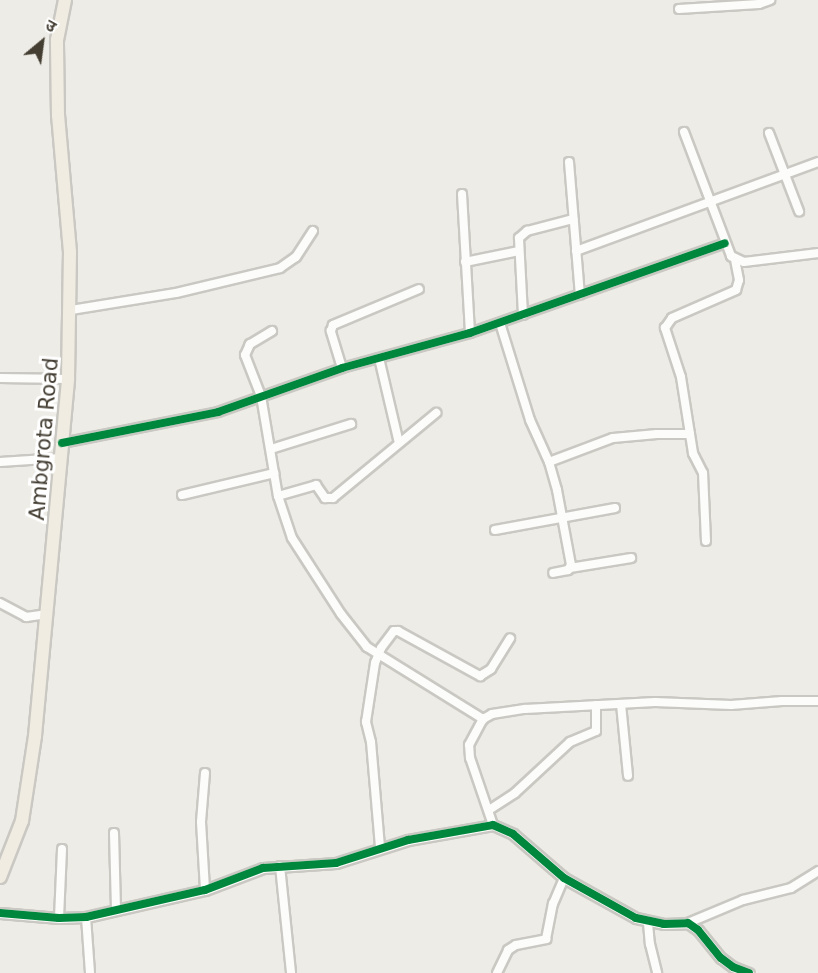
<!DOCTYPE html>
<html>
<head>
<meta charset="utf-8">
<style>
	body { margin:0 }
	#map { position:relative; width:818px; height:973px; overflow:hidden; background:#eeece6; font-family:"DejaVu Sans","Noto Sans Devanagari",sans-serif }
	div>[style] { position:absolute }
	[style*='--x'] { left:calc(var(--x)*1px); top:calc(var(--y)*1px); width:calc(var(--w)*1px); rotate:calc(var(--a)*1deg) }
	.roads { filter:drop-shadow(2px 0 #cac8c2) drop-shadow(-2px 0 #cac8c2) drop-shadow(0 2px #cac8c2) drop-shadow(0 -2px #cac8c2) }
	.minor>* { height:8px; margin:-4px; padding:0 4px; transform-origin:4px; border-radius:4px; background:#fcfcfb }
	.tertiary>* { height:9px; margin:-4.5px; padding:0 4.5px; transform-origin:4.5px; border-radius:4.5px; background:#fcfcfb }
	.primary>* { height:12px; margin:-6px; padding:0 6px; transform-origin:6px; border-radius:6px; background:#f0ece2 }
	.cycleway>* { height:8px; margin:-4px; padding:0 4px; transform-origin:4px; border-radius:4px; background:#00873e }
	span { translate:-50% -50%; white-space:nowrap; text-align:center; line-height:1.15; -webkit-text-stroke:6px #fff; paint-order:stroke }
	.street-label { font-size:21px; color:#433d32 }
	.north { position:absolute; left:12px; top:12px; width:60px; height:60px; -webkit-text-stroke:4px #fff; paint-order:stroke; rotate:29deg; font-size:16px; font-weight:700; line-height:24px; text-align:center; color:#433d32 }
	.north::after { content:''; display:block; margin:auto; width:21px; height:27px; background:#433d32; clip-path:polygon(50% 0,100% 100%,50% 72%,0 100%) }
</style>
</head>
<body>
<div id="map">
	<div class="roads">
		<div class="minor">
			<i style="--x:679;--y:9;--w:80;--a:-3.6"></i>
			<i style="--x:759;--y:4;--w:12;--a:-20"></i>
			<i style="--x:684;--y:132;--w:133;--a:69.2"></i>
			<i style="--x:731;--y:256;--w:14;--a:25"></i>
			<i style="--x:744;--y:262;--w:75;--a:-6.9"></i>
			<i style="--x:769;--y:133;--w:84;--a:69"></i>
			<i style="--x:569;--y:162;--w:133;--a:85.3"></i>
			<i style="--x:462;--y:194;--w:139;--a:86.7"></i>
			<i style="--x:576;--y:251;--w:258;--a:-20.2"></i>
			<i style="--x:465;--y:262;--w:55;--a:-11.5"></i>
			<i style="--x:71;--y:310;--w:106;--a:-9.2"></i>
			<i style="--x:176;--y:293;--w:107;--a:-13.5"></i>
			<i style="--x:280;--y:268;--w:19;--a:-35"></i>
			<i style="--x:296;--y:257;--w:31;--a:-57"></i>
			<i style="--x:523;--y:315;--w:77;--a:-93"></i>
			<i style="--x:519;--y:238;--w:11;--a:-41"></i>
			<i style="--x:527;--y:231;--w:48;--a:-14.6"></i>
			<i style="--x:500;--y:323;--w:102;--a:72.8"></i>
			<i style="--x:530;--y:420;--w:46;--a:65.7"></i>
			<i style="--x:549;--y:462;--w:29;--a:74"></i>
			<i style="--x:557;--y:490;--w:76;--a:79.4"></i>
			<i style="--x:571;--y:565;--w:6;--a:121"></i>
			<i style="--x:568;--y:570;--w:15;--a:169"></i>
			<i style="--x:272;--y:331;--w:26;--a:149"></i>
			<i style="--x:250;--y:344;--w:12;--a:114"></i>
			<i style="--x:245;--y:355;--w:44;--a:68.7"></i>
			<i style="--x:261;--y:396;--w:101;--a:80.4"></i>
			<i style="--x:278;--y:496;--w:44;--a:71.6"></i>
			<i style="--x:292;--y:538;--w:90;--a:57.2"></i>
			<i style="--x:341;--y:614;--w:42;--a:51.8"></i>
			<i style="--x:367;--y:647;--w:137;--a:31.8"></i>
			<i style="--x:379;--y:358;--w:87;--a:76.8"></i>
			<i style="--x:342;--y:368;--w:39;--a:-107"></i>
			<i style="--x:331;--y:331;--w:6;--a:-72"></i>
			<i style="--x:333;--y:325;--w:93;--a:-22.7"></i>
			<i style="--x:0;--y:378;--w:68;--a:0.8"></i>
			<i style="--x:62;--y:443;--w:159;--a:-11.2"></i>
			<i style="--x:218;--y:412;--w:132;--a:-19.5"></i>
			<i style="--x:342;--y:368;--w:133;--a:-15.3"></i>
			<i style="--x:470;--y:333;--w:270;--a:-19.4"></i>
			<i style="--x:271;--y:449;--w:84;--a:-17.4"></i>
			<i style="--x:0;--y:462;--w:61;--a:-3.8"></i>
			<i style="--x:549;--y:462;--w:68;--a:-20.6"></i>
			<i style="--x:613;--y:438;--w:44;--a:-5.2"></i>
			<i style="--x:657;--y:434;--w:33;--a:0"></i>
			<i style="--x:182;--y:495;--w:95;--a:-13.4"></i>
			<i style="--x:278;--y:496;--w:40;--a:-16"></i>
			<i style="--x:316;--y:485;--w:16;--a:55"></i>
			<i style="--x:325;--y:498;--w:8;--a:0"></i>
			<i style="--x:333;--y:498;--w:134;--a:-39.5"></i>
			<i style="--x:495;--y:530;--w:122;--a:-10.4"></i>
			<i style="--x:706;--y:541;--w:68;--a:-92.5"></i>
			<i style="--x:703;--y:473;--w:22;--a:-117"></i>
			<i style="--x:693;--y:453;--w:77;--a:-99"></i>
			<i style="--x:681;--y:377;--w:52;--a:-108.1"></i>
			<i style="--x:665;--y:328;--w:12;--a:-55"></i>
			<i style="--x:672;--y:318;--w:70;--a:-23.6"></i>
			<i style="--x:736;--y:290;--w:10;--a:-73"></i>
			<i style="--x:739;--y:280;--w:20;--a:-101"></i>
			<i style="--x:570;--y:568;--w:62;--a:-9.3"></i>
			<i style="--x:0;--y:603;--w:30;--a:28"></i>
			<i style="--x:26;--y:617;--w:22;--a:-8"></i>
			<i style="--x:621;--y:704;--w:72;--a:84.4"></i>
			<i style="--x:205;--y:773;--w:49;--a:94.7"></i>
			<i style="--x:201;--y:822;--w:68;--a:86.6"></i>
			<i style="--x:489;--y:810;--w:31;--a:-33"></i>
			<i style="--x:515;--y:793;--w:75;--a:-42.8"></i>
			<i style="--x:570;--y:742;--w:28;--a:-23"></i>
			<i style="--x:596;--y:731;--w:26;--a:-90"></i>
			<i style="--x:493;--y:825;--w:71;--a:-108.9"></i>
			<i style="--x:470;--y:758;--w:13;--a:-94"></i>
			<i style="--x:469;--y:745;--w:30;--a:-62"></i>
			<i style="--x:483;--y:719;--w:10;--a:-29"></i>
			<i style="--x:492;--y:714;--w:33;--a:-9"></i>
			<i style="--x:525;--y:709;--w:130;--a:-3.1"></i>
			<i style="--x:655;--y:702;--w:76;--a:2.3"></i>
			<i style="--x:731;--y:705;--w:51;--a:-4.5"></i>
			<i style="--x:782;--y:701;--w:36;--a:0"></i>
			<i style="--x:114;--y:833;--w:76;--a:88.5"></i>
			<i style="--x:380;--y:847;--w:105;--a:-94.9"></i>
			<i style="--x:371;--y:742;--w:21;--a:-104"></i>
			<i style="--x:366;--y:722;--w:60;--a:-81.3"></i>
			<i style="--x:375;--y:663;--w:16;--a:-68"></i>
			<i style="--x:381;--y:648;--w:21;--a:-53"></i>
			<i style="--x:394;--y:631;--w:4;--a:0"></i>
			<i style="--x:398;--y:631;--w:94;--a:28.8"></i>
			<i style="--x:480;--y:676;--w:13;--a:-32"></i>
			<i style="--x:491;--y:669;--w:36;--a:-58"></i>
			<i style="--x:280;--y:866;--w:108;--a:84.1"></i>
			<i style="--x:86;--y:917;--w:56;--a:85.9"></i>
			<i style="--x:59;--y:918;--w:69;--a:-87.5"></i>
			<i style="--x:648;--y:923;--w:21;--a:85"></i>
			<i style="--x:650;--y:944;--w:30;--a:76"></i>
			<i style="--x:688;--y:923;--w:60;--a:-22.7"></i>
			<i style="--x:743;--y:900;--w:49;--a:-14"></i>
			<i style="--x:791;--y:888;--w:32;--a:-32"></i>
			<i style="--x:497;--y:973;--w:25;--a:-64"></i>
			<i style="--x:508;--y:950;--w:9;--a:-32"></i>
			<i style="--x:516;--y:945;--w:31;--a:-11"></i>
			<i style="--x:546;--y:939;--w:36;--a:-79"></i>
			<i style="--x:553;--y:904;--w:28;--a:-67"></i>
		</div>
		<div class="tertiary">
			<i style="--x:0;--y:913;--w:59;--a:4.8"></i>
			<i style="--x:59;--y:918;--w:27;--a:-2"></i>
			<i style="--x:86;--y:917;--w:122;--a:-12.8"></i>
			<i style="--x:205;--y:890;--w:62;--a:-20.8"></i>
			<i style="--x:263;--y:868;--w:73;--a:-3.9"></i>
			<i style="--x:336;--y:863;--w:76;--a:-17.7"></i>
			<i style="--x:408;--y:840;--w:86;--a:-10"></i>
			<i style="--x:493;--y:825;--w:22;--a:24"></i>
			<i style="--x:513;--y:834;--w:67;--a:40.8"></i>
			<i style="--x:564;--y:878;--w:82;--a:29.1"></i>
			<i style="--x:636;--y:918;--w:29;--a:12"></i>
			<i style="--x:664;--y:924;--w:24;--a:-2"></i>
			<i style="--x:688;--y:923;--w:12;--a:35"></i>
			<i style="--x:698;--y:930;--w:36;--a:51"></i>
			<i style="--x:721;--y:958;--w:15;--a:37"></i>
			<i style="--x:733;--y:967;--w:17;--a:21"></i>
		</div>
		<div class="primary">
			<i style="--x:0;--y:877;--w:60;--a:-68.6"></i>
			<i style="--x:22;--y:821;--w:86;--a:-81.3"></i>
			<i style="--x:35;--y:736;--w:359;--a:-84.7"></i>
			<i style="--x:68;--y:379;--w:127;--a:-89.1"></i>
			<i style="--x:70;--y:252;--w:137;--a:-95"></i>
			<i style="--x:58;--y:116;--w:76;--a:-90.8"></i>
			<i style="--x:57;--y:40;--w:41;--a:-78.7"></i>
		</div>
	</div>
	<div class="cycleway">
		<i style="--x:62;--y:443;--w:159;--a:-11.2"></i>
		<i style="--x:218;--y:412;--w:132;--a:-19.5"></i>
		<i style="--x:342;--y:368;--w:133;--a:-15.3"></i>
		<i style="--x:470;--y:333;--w:270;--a:-19.4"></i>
		<i style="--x:0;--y:913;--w:59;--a:4.8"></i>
		<i style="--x:59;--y:918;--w:27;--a:-2"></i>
		<i style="--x:86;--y:917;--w:122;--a:-12.8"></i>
		<i style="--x:205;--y:890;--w:62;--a:-20.8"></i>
		<i style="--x:263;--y:868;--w:73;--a:-3.9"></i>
		<i style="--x:336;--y:863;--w:76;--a:-17.7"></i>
		<i style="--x:408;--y:840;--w:86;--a:-10"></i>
		<i style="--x:493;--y:825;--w:22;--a:24"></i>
		<i style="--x:513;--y:834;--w:67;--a:40.8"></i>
		<i style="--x:564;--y:878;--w:82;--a:29.1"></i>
		<i style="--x:636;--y:918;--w:29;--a:12"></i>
		<i style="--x:664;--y:924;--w:24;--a:-2"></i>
		<i style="--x:688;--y:923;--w:12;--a:35"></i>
		<i style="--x:698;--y:930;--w:36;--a:51"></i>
		<i style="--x:721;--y:958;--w:15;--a:37"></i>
		<i style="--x:733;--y:967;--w:17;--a:21"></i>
	</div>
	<div class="street-label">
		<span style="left:44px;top:439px;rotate:-85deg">Ambgrota Road</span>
	</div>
	<div class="north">उ</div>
</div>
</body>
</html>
